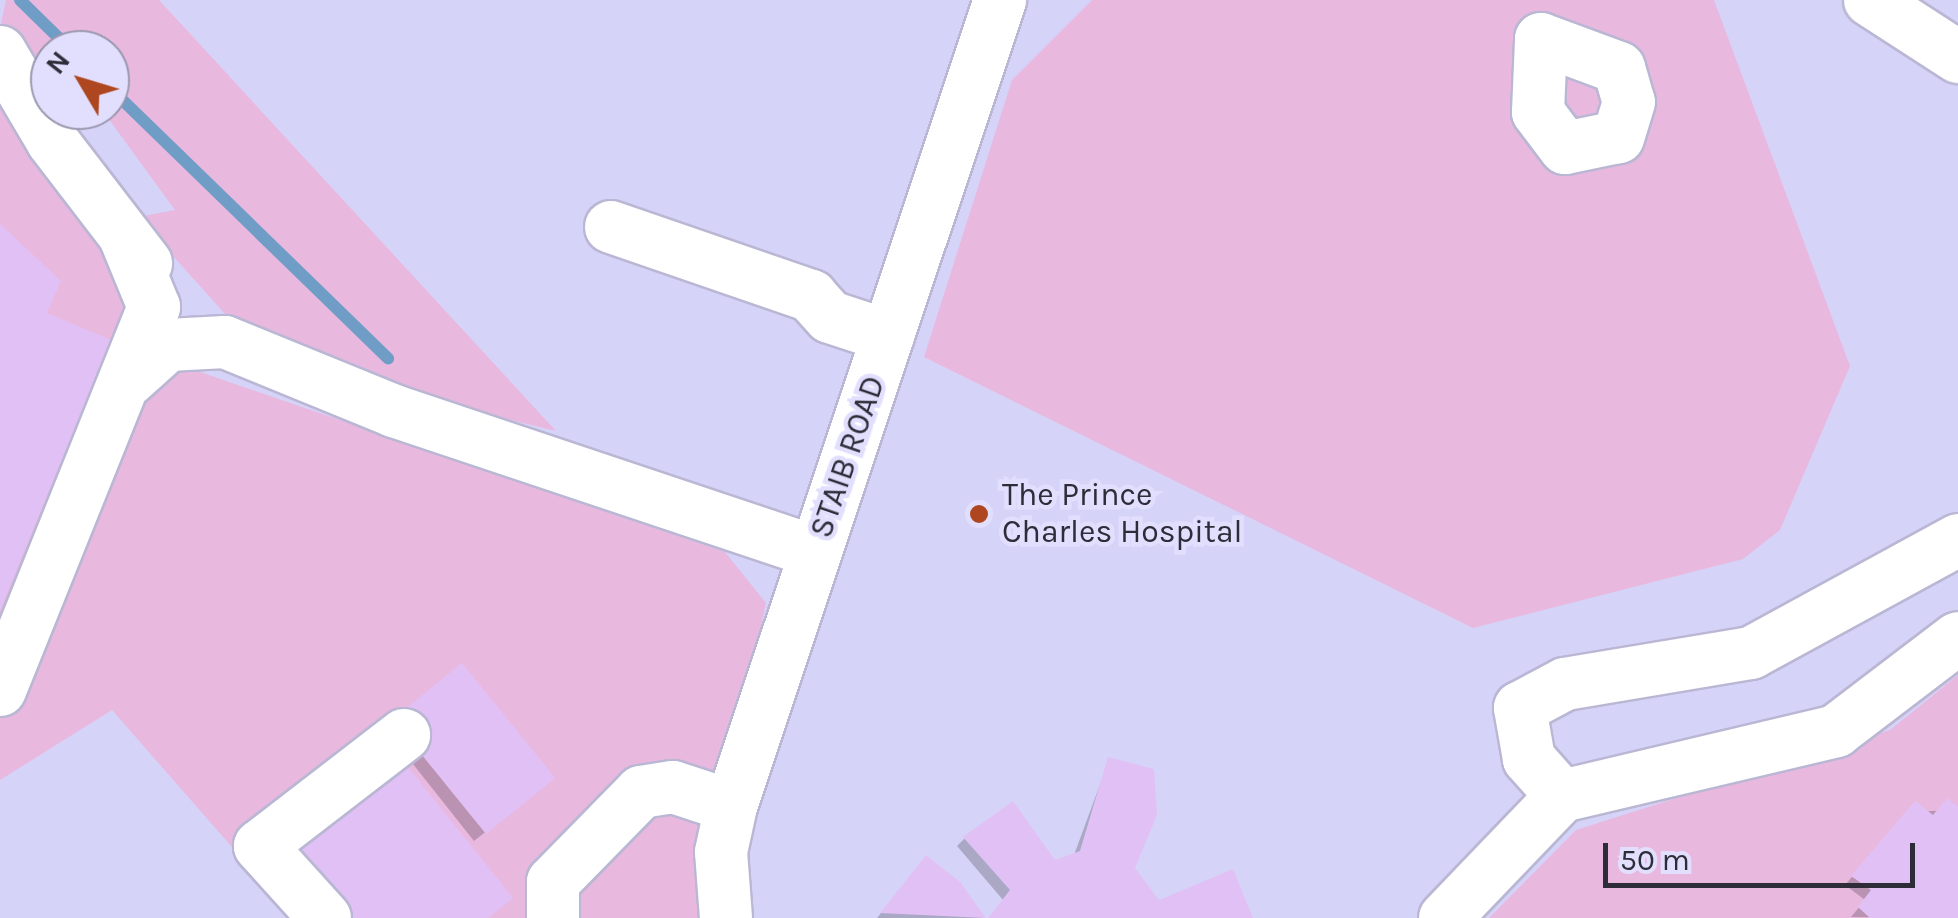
<!DOCTYPE html>
<html>
<head>
<meta charset="utf-8">
<style>
	body { margin:0 }
	#map { position:relative; width:1958px; height:918px; overflow:hidden; background:#e2dffe; font-family:Karla,sans-serif }
	div>[style] { position:absolute }
	[style*='--x'] { left:calc(var(--x)*1px); top:calc(var(--y)*1px); width:calc(var(--w)*1px); rotate:calc(var(--a)*1deg) }
	.built>* { inset:0; background:#d6d3f8 }
	.green>* { inset:0; background:#e9b8df }
	.shadow>* { inset:0; background:#0003 }
	.stream>* { height:12px; margin:-6px; padding:0 6px; transform-origin:6px; border-radius:6px; background:#6f9dc6 }
	.building>* { inset:0; background:#e1c1f5; transform-origin:0 0 }
	.roads { filter:drop-shadow(2px 0 #bab7d4) drop-shadow(-2px 0 #bab7d4) drop-shadow(0 2px #bab7d4) drop-shadow(0 -2px #bab7d4) }
	.minor>* { height:52px; margin:-26px; padding:0 26px; transform-origin:26px; border-radius:26px; background:#fff }
	.dots>* { width:28px; height:28px; translate:-50% -50%; box-sizing:border-box; border:5px solid #e2dffe; border-radius:50% }
	span { translate:-50% -50%; white-space:nowrap; text-align:center; line-height:1.15; -webkit-text-stroke:9px #e2dffe; paint-order:stroke }
	.street-label { font-size:32px; color:#2e2c38 }
	.poi-label { font-size:32px; color:#2e2c38 }
	.left { translate:0 -50%; text-align:left }
	.north { position:absolute; left:30px; top:30px; width:100px; height:100px; box-sizing:border-box; background:#e2dffe; border:2px solid #9a97af; border-radius:50%; rotate:308deg; font-size:28px; font-weight:700; line-height:40px; text-align:center; color:#2e2c38 }
	.north::after { content:''; display:block; margin:auto; width:35px; height:45px; background:#ae4720; clip-path:polygon(50% 0,100% 100%,50% 72%,0 100%) }
	.scale { position:absolute; left:1603px; top:843px; width:312px; height:45px; box-sizing:border-box; border:5px solid #2e2c38; border-top:0; padding-left:12px; font-size:30px; line-height:35px; white-space:nowrap; color:#2e2c38; -webkit-text-stroke:8px #e2dffe; paint-order:stroke }
</style>
</head>
<body>
<div id="map">
	<div class="built">
		<i style="clip-path:polygon(evenodd,0 0,1958px 0,1958px 918px,0 918px,0 0,50px 50px,110px 50px,110px 110px,50px 110px,50px 50px)"></i>
	</div>
	<div class="green">
		<i style="clip-path:polygon(6px 0,159px 0,556px 431px,415px 397px,226px 315px,138px 217px,175px 210px,105px 114px,67px 130px,54px 110px,110px 110px,110px 50px,50px 50px,50px 104px,0 28px)"></i>
		<i style="clip-path:polygon(1092px 0,1714px 0,1850px 366px,1780px 530px,1743px 559px,1473px 628px,924px 357px,1012px 80px)"></i>
		<i style="clip-path:polygon(0 79px,174px 363px,725px 552px,766px 603px,710px 855px,714px 918px,294px 918px,112px 710px,0 780px)"></i>
		<i style="clip-path:polygon(1958px 675px,1958px 807px,1933px 815px,1915px 801px,1852px 876px,1871px 890px,1858px 907px,1870px 918px,1489px 918px,1576px 830px,1890px 730px)"></i>
	</div>
	<div class="shadow">
		<i style="clip-path:polygon(386px 730px,544px 786px,474px 841px)"></i>
		<i style="clip-path:polygon(1109px 760px,1132px 868px,1158px 903px,1250px 918px,989px 918px,1003px 900px,957px 846px,965px 838px,1054px 863px,1074px 855px)"></i>
		<i style="clip-path:polygon(1958px 810px,1958px 918px,1851px 917px,1865px 900px,1845px 885px,1907px 812px)"></i>
		<i style="clip-path:polygon(926px 858px,983px 918px,877px 918px)"></i>
	</div>
	<div class="stream">
		<i style="--x:20;--y:0;--w:71;--a:44.4"></i>
		<i style="--x:110;--y:88;--w:388;--a:44.2"></i>
	</div>
	<div class="building">
		<i style="clip-path:polygon(0 224px,61px 281px,47px 313px,111px 340px,0 610px)"></i>
		<i style="left:462px;top:663px;width:148px;height:89px;rotate:51deg"></i>
		<i style="clip-path:polygon(392px 747px,513px 898px,488px 918px,340px 918px,275px 844px)"></i>
		<i style="clip-path:polygon(1108px 757px,1154px 769px,1157px 815px,1135px 868px,1159px 900px,1233px 869px,1253px 918px,988px 918px,1010px 890px,963px 837px,1013px 801px,1055px 860px,1080px 851px)"></i>
		<i style="clip-path:polygon(1947px 798px,1958px 807px,1958px 918px,1870px 918px,1858px 907px,1871px 890px,1851px 876px,1915px 801px,1933px 815px)"></i>
		<i style="clip-path:polygon(926px 855px,960px 882px,986px 918px,880px 913px)"></i>
	</div>
	<div class="roads">
		<div class="minor">
			<i style="--x:1870;--y:0;--w:105;--a:32.9"></i>
			<i style="--x:1541;--y:39;--w:83;--a:20.4"></i>
			<i style="--x:1619;--y:68;--w:35;--a:74"></i>
			<i style="--x:1629;--y:102;--w:37;--a:107"></i>
			<i style="--x:1618;--y:137;--w:54;--a:168.3"></i>
			<i style="--x:1565;--y:148;--w:45;--a:-126.9"></i>
			<i style="--x:1538;--y:112;--w:73;--a:-87.6"></i>
			<i style="--x:0;--y:52;--w:104;--a:59.5"></i>
			<i style="--x:53;--y:142;--w:153;--a:52.5"></i>
			<i style="--x:611;--y:227;--w:212;--a:19"></i>
			<i style="--x:811;--y:296;--w:28;--a:48"></i>
			<i style="--x:830;--y:317;--w:61;--a:18.1"></i>
			<i style="--x:129;--y:380;--w:52;--a:-41.9"></i>
			<i style="--x:168;--y:345;--w:57;--a:-3"></i>
			<i style="--x:225;--y:342;--w:183;--a:22.2"></i>
			<i style="--x:394;--y:411;--w:444;--a:18.5"></i>
			<i style="--x:0;--y:690;--w:413;--a:-68.1"></i>
			<i style="--x:154;--y:307;--w:74;--a:-112.4"></i>
			<i style="--x:1562;--y:796;--w:50;--a:-131.7"></i>
			<i style="--x:1529;--y:759;--w:52;--a:-100"></i>
			<i style="--x:1520;--y:708;--w:51;--a:-28.1"></i>
			<i style="--x:1565;--y:684;--w:189;--a:-9.5"></i>
			<i style="--x:1751;--y:653;--w:236;--a:-28.6"></i>
			<i style="--x:325;--y:918;--w:97;--a:-132.1"></i>
			<i style="--x:260;--y:846;--w:182;--a:-37.6"></i>
			<i style="--x:553;--y:918;--w:36;--a:-90"></i>
			<i style="--x:553;--y:882;--w:126;--a:-45.6"></i>
			<i style="--x:641;--y:792;--w:32;--a:-9"></i>
			<i style="--x:673;--y:787;--w:61;--a:18.1"></i>
			<i style="--x:726;--y:918;--w:66;--a:-94.3"></i>
			<i style="--x:721;--y:852;--w:47;--a:-77.7"></i>
			<i style="--x:731;--y:806;--w:850;--a:-71.54"></i>
			<i style="--x:1445;--y:918;--w:169;--a:-46.2"></i>
			<i style="--x:1562;--y:796;--w:282;--a:-13.3"></i>
			<i style="--x:1836;--y:731;--w:153;--a:-37.3"></i>
		</div>
	</div>
	<div class="dots">
		<i style="left:979px;top:514px;background:#ae4720"></i>
	</div>
	<div class="street-label">
		<span style="left:848px;top:457px;rotate:-71deg">STAIB ROAD</span>
	</div>
	<div class="poi-label">
		<span class="left" style="left:1002px;top:514px">The Prince<br>Charles Hospital</span>
	</div>
	<div class="north">N</div>
	<div class="scale">50 m</div>
</div>
</body>
</html>
